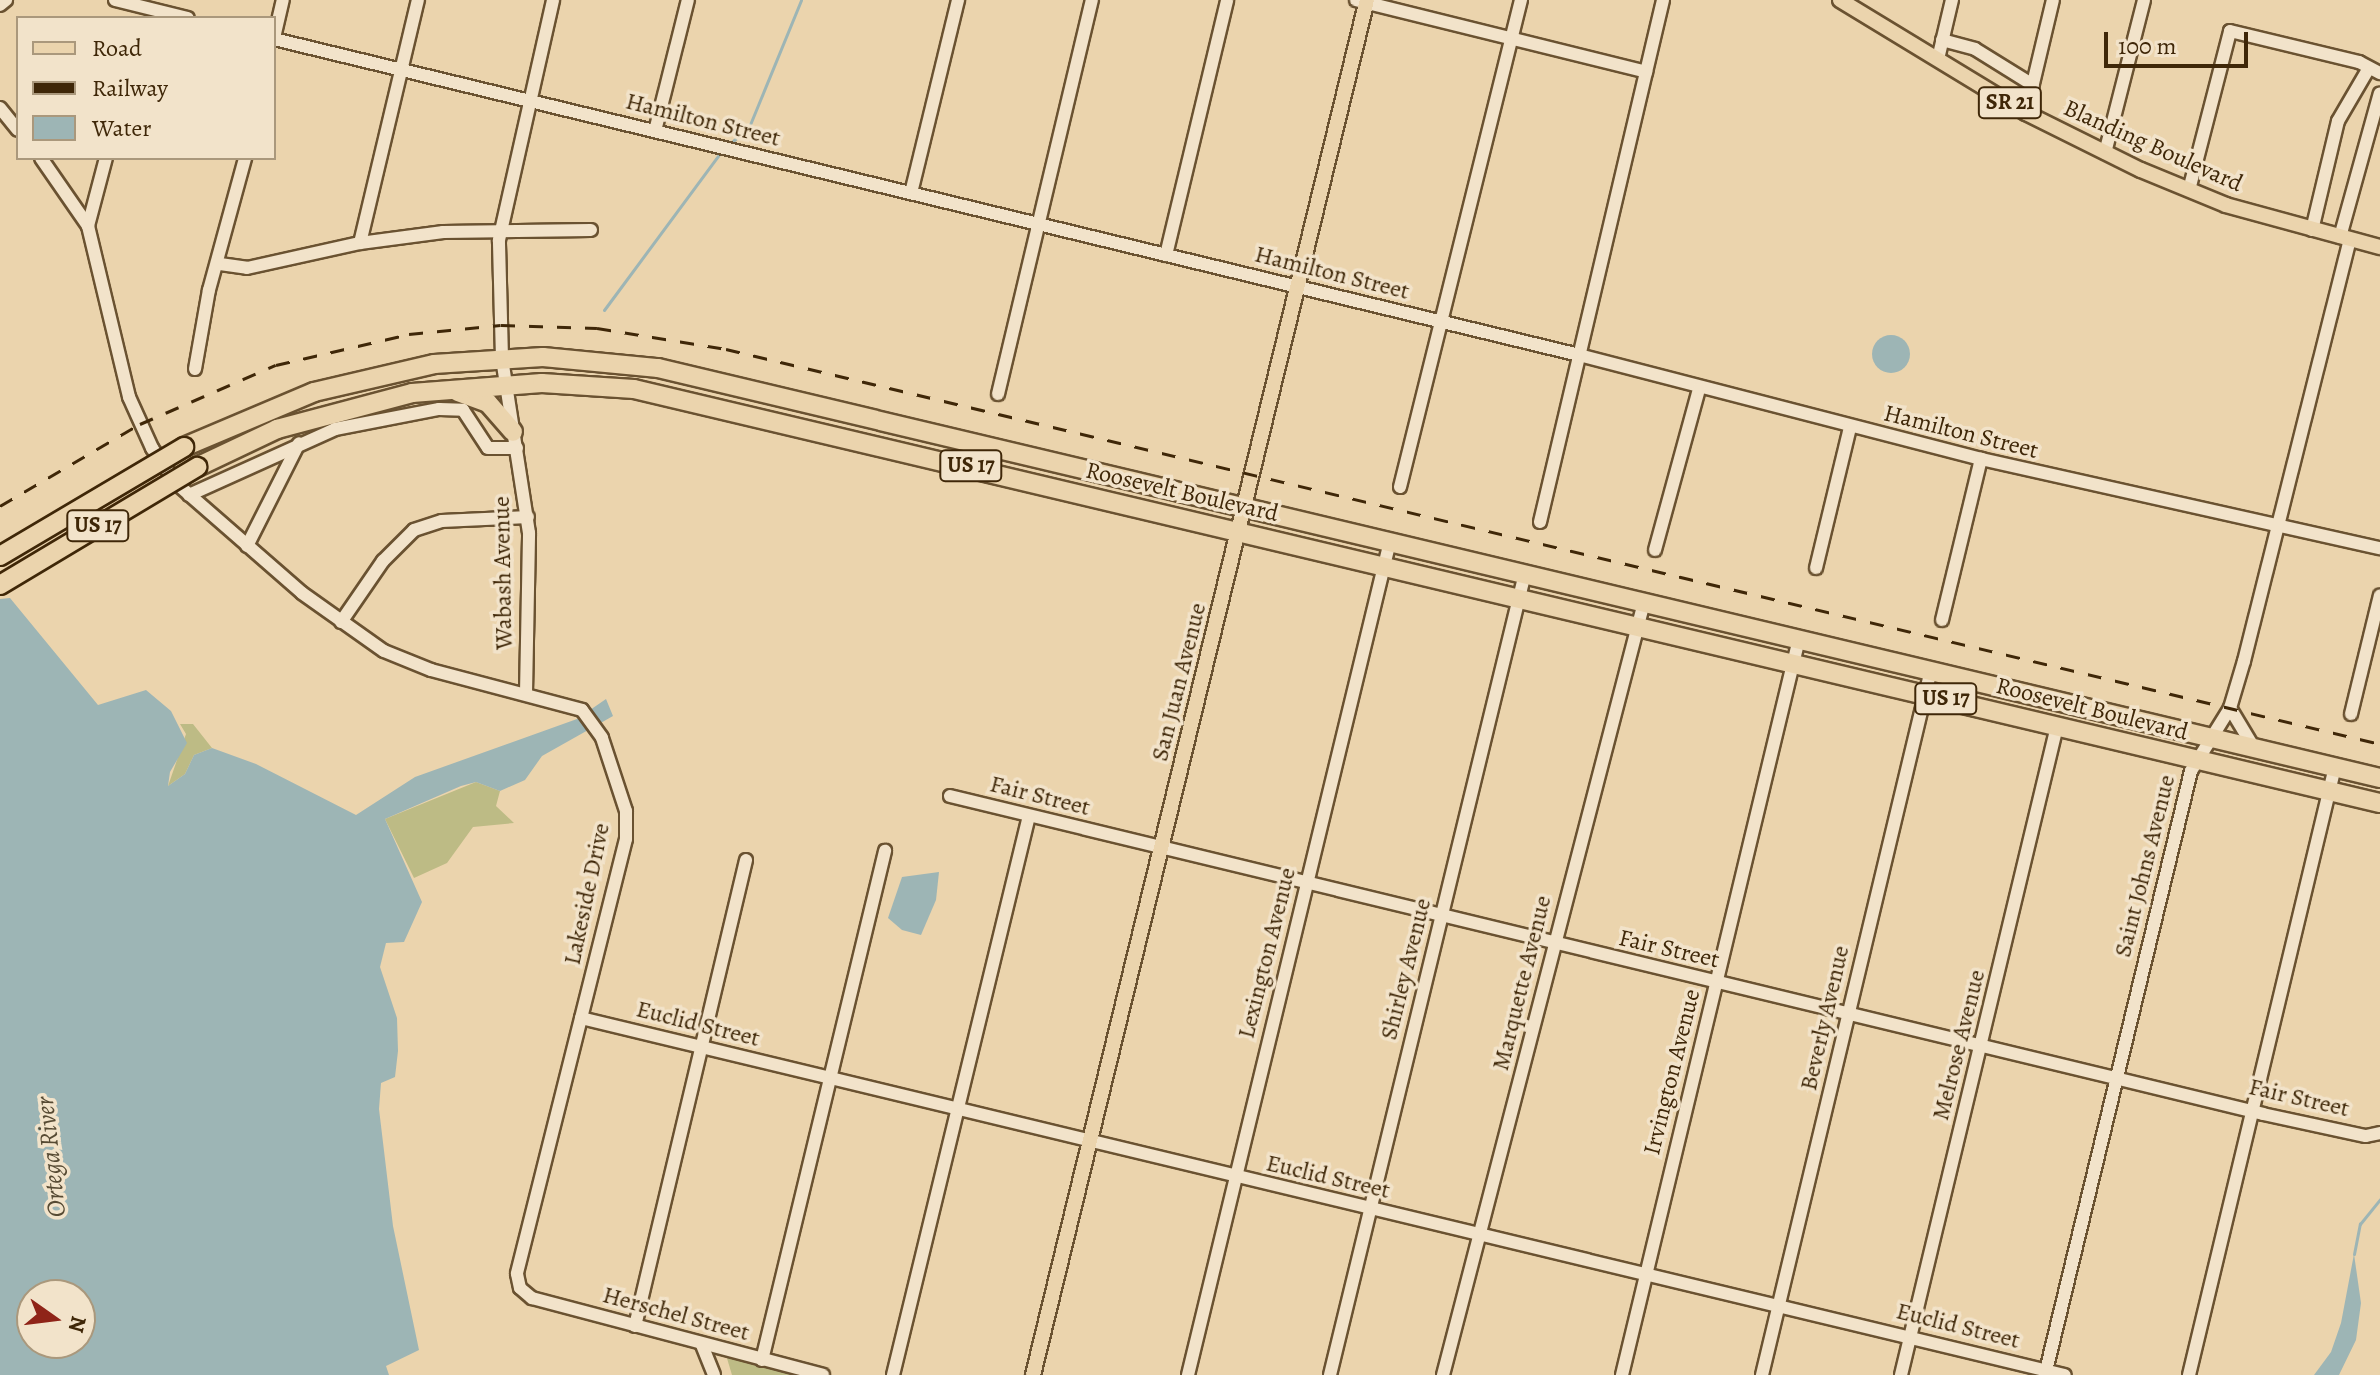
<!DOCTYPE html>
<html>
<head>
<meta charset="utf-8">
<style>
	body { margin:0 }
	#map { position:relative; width:2380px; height:1375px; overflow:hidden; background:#ebd4ad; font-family:Alegreya,serif }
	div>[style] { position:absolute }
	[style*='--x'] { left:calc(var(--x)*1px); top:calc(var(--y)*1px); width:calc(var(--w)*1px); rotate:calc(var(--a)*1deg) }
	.green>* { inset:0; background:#bdbb85 }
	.water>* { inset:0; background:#9db5b5 }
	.round { border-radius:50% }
	.stream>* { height:3px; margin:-1.5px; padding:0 1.5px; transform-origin:1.5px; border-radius:1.5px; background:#9db5b5 }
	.roads { filter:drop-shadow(2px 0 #6a5231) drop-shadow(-2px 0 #6a5231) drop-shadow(0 2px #6a5231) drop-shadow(0 -2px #6a5231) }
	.minor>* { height:12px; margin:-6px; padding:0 6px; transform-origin:6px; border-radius:6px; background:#f2e3ca }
	.major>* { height:14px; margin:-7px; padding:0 7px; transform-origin:7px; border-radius:7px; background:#ebd4ad }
	.highway>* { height:18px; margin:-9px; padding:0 9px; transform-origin:9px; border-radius:9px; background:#ebd4ad }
	.rail>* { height:3px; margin-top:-1.5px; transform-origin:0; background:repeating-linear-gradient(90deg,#3f2708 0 14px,transparent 0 28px) }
	.bridges { filter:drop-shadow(2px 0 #3f2708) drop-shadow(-2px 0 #3f2708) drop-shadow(0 2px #3f2708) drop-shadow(0 -2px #3f2708) }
	.highway-bridge>* { height:18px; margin:-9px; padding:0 9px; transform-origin:9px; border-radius:9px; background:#ebd4ad }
	span { translate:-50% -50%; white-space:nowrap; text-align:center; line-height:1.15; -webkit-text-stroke:7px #f2e3ca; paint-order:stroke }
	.shield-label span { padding:2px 6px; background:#f2e3ca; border:2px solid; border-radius:6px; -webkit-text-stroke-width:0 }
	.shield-label { font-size:22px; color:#3f2708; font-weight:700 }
	.street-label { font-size:24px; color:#3f2708 }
	.water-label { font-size:26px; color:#564a33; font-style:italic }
	.legend { position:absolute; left:16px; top:16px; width:260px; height:144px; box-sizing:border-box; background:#f2e3ca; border:2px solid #aa987c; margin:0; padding:10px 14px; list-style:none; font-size:24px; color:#3f2708 }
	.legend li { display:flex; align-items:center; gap:16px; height:40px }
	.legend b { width:40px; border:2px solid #aa987c }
	.north { position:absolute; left:16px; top:1279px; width:80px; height:80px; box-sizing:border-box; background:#f2e3ca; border:2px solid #aa987c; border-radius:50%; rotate:104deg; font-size:22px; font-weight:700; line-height:32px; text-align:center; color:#3f2708 }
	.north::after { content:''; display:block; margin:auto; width:28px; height:36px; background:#8f2418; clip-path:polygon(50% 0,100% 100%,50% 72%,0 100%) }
	.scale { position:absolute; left:2104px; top:32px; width:144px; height:36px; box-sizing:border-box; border:4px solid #3f2708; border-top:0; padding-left:10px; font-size:24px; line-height:28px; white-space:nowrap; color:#3f2708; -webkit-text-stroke:6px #f2e3ca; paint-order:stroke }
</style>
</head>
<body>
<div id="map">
	<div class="green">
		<i style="clip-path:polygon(180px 724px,193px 724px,212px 748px,194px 755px,185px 774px,168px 786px,186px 734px)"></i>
		<i style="clip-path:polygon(476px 782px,500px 791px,496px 806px,514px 823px,473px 827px,447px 863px,414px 878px,385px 819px)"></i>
		<i style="clip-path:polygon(726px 1355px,806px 1375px,732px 1375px)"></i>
	</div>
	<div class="water">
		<i class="round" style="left:1872px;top:335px;width:38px;height:38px"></i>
		<i style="clip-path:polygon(evenodd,10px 598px,98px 705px,146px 690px,171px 711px,187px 743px,170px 772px,168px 786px,185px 774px,194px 755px,212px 748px,256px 764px,356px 815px,415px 777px,577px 719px,606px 699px,613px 716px,542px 756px,525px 780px,500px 791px,476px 782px,461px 786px,385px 819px,422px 902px,404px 942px,386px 943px,380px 967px,397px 1018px,398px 1051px,395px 1077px,381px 1083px,379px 1109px,393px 1226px,419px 1350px,386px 1366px,389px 1375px,0 1375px,0 599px,10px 598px,32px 1295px,80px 1295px,80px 1343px,32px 1343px,32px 1295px)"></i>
		<i style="clip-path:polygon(939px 872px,936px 900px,921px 935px,902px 930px,888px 918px,902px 877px)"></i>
		<i style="clip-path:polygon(2354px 1254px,2361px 1303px,2356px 1340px,2339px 1375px,2314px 1375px,2331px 1352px,2341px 1323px)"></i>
	</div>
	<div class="stream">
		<i style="--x:733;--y:141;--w:21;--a:-41"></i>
		<i style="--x:749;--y:127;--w:137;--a:-67.7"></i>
		<i style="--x:604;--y:310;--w:192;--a:-53.5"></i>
		<i style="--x:2354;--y:1254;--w:31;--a:-79"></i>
		<i style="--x:2360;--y:1224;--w:32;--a:-51"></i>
	</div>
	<div class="roads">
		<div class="minor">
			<i style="--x:115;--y:0;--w:75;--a:13.9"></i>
			<i style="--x:1356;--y:0;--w:299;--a:13.9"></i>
			<i style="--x:0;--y:5;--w:8;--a:-40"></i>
			<i style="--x:274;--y:38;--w:39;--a:-77"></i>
			<i style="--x:274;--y:39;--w:1343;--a:13.61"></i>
			<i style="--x:1579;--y:355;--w:415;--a:14.5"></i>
			<i style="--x:1981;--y:459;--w:409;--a:12.6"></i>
			<i style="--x:1942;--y:40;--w:34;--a:15"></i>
			<i style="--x:1975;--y:49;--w:68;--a:31.8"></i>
			<i style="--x:1938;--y:59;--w:61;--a:-76.7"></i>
			<i style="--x:0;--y:108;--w:28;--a:51"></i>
			<i style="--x:2026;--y:113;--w:116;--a:-76.6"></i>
			<i style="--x:655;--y:131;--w:135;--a:-75.9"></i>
			<i style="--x:2105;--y:153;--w:158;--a:-75.7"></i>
			<i style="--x:41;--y:158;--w:83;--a:55.3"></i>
			<i style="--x:88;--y:226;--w:176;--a:76.5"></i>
			<i style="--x:129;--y:397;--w:56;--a:65.7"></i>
			<i style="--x:152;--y:448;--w:42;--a:55.6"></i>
			<i style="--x:176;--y:483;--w:167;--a:41.1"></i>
			<i style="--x:302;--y:593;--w:100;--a:35.3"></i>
			<i style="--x:384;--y:651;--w:51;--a:22"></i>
			<i style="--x:431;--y:670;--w:156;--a:14.8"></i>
			<i style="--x:582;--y:710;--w:34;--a:54"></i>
			<i style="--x:602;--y:738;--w:77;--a:71.8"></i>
			<i style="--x:626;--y:811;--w:28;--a:90"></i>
			<i style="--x:626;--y:839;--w:448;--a:104.1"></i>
			<i style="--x:517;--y:1274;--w:14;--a:78"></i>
			<i style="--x:520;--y:1288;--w:16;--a:40"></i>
			<i style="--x:532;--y:1298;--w:301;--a:14.8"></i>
			<i style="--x:2189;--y:190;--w:164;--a:-75.5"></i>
			<i style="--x:2230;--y:31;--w:133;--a:13.5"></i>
			<i style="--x:2359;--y:62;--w:24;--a:28"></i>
			<i style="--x:911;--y:193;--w:199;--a:-76.3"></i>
			<i style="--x:88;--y:226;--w:70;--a:-75.2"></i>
			<i style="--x:2312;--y:230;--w:112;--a:-76.6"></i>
			<i style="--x:2338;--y:121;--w:61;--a:-59.7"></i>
			<i style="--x:2340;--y:237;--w:149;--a:-74.5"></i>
			<i style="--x:360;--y:243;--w:250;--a:-76.6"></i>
			<i style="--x:1166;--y:255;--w:262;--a:-76.5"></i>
			<i style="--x:220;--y:264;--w:27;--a:8"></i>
			<i style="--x:247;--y:268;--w:116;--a:-12.5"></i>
			<i style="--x:360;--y:243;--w:84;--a:-7.5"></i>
			<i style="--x:443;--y:232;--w:148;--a:-0.8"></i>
			<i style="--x:195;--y:369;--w:80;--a:-80"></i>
			<i style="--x:209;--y:290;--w:137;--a:-74.7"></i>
			<i style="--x:998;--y:394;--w:405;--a:-76.6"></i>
			<i style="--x:1400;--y:487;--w:502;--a:-76.05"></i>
			<i style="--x:189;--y:495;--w:160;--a:-24.3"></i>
			<i style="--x:335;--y:429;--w:106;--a:-10.9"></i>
			<i style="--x:439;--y:409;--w:24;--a:2"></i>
			<i style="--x:463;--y:410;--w:45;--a:56.7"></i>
			<i style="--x:488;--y:448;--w:29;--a:0"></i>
			<i style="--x:1540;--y:522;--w:536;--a:-76.74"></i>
			<i style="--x:247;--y:546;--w:115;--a:-63.2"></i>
			<i style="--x:1655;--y:550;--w:167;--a:-74.7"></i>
			<i style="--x:1816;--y:568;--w:145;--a:-76.4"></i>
			<i style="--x:1942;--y:620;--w:166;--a:-76.4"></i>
			<i style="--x:341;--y:622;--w:74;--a:-55.5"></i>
			<i style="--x:383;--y:561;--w:44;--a:-45"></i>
			<i style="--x:414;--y:530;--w:29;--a:-18"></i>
			<i style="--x:442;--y:521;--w:86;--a:-2.7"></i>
			<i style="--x:526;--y:693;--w:160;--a:-88.9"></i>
			<i style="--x:529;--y:533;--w:177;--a:-98.8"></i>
			<i style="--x:502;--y:358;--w:118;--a:-91.5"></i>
			<i style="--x:499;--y:240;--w:246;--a:-77.3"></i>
			<i style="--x:2230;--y:708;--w:47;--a:59"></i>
			<i style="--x:2351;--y:714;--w:122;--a:-76.3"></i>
			<i style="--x:950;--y:796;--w:1351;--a:13.61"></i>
			<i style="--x:2263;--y:1114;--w:105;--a:12.1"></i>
			<i style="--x:2366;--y:1136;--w:14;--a:-12"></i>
			<i style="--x:581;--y:1018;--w:1526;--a:13.53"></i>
			<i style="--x:635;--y:1326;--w:479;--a:-76.6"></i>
			<i style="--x:702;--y:1345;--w:32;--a:68"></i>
			<i style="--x:762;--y:1360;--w:524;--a:-76.41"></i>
			<i style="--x:893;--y:1375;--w:575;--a:-76.33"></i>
			<i style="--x:1188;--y:1375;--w:858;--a:-76.38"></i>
			<i style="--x:1330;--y:1375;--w:825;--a:-76.33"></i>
			<i style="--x:1443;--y:1375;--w:799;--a:-75.42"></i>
			<i style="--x:1622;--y:1375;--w:757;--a:-76.48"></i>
			<i style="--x:1762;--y:1375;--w:725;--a:-76.52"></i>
			<i style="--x:1901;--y:1375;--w:667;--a:-76.48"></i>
			<i style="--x:2045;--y:1375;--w:621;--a:-76.41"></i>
			<i style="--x:2191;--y:771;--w:74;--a:-58.2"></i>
			<i style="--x:2230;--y:708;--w:49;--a:-73.4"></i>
			<i style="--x:2244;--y:661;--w:434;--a:-75.9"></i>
			<i style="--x:2189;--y:1375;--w:625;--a:-76.5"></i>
		</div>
		<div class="major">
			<i style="--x:1840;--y:0;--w:218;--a:31.3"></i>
			<i style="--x:2026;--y:113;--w:128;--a:26.4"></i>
			<i style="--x:2141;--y:170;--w:92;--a:22.4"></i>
			<i style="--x:2226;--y:205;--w:160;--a:15.3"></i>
			<i style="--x:1033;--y:1375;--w:1415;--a:-76.35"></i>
		</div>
		<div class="highway">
			<i style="--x:458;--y:392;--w:32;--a:20"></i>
			<i style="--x:488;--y:403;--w:38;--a:49"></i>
			<i style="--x:184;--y:447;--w:141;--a:-22.9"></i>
			<i style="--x:314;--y:392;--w:123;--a:-13.1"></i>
			<i style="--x:434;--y:364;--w:109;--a:-3.7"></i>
			<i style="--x:543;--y:357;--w:116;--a:5.5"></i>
			<i style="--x:658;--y:368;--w:1770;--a:13.39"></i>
			<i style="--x:197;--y:467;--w:89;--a:-25.4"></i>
			<i style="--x:277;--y:429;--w:140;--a:-14.9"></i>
			<i style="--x:412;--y:393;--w:130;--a:-4.4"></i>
			<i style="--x:542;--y:383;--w:92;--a:3.7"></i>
			<i style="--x:634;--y:389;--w:1794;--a:13.34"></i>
		</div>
	</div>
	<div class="rail">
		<i style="--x:0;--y:506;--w:162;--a:-30.4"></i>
		<i style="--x:140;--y:424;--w:148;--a:-23.5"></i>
		<i style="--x:276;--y:365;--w:137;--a:-13.1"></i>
		<i style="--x:409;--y:334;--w:92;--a:-5.6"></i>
		<i style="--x:501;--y:325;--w:96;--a:1.8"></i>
		<i style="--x:597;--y:328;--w:131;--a:9.2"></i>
		<i style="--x:726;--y:349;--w:1701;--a:13.43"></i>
	</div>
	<div class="bridges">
		<div class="highway-bridge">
			<i style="--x:0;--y:556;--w:214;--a:-30.6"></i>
			<i style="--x:0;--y:585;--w:230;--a:-30.9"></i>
		</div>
	</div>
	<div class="shield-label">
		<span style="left:2010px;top:103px">SR 21</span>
		<span style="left:971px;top:466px">US 17</span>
		<span style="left:98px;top:526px">US 17</span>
		<span style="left:1946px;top:699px">US 17</span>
	</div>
	<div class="street-label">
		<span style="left:703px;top:120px;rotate:14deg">Hamilton Street</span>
		<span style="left:2153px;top:146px;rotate:24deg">Blanding Boulevard</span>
		<span style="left:1332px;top:273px;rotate:14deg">Hamilton Street</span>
		<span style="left:1961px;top:432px;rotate:14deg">Hamilton Street</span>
		<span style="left:1182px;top:492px;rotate:13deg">Roosevelt Boulevard</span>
		<span style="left:503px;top:573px;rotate:-91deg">Wabash Avenue</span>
		<span style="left:1179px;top:682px;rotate:-76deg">San Juan Avenue</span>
		<span style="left:2092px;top:709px;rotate:14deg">Roosevelt Boulevard</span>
		<span style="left:1040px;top:796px;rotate:14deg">Fair Street</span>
		<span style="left:2145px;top:866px;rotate:-76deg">Saint Johns Avenue</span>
		<span style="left:587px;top:894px;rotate:-78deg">Lakeside Drive</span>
		<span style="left:1669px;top:949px;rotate:13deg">Fair Street</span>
		<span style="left:1267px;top:953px;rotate:-76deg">Lexington Avenue</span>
		<span style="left:1406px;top:969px;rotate:-76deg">Shirley Avenue</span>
		<span style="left:1522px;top:983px;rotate:-76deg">Marquette Avenue</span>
		<span style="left:1825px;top:1018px;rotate:-77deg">Beverly Avenue</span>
		<span style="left:698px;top:1024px;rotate:14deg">Euclid Street</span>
		<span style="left:1959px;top:1045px;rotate:-76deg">Melrose Avenue</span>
		<span style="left:1672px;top:1072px;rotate:-76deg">Irvington Avenue</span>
		<span style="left:2299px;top:1098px;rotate:13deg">Fair Street</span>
		<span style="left:1328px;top:1177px;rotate:13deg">Euclid Street</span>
		<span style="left:676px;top:1314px;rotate:15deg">Herschel Street</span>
		<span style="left:1958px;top:1326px;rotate:14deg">Euclid Street</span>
	</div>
	<div class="water-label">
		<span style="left:51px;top:1157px;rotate:-96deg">Ortega River</span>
	</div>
	<ul class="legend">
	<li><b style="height:10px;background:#ebd4ad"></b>Road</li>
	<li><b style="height:10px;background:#3f2708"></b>Railway</li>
	<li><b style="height:22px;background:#9db5b5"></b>Water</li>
	</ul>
	<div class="north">N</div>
	<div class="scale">100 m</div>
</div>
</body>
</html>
